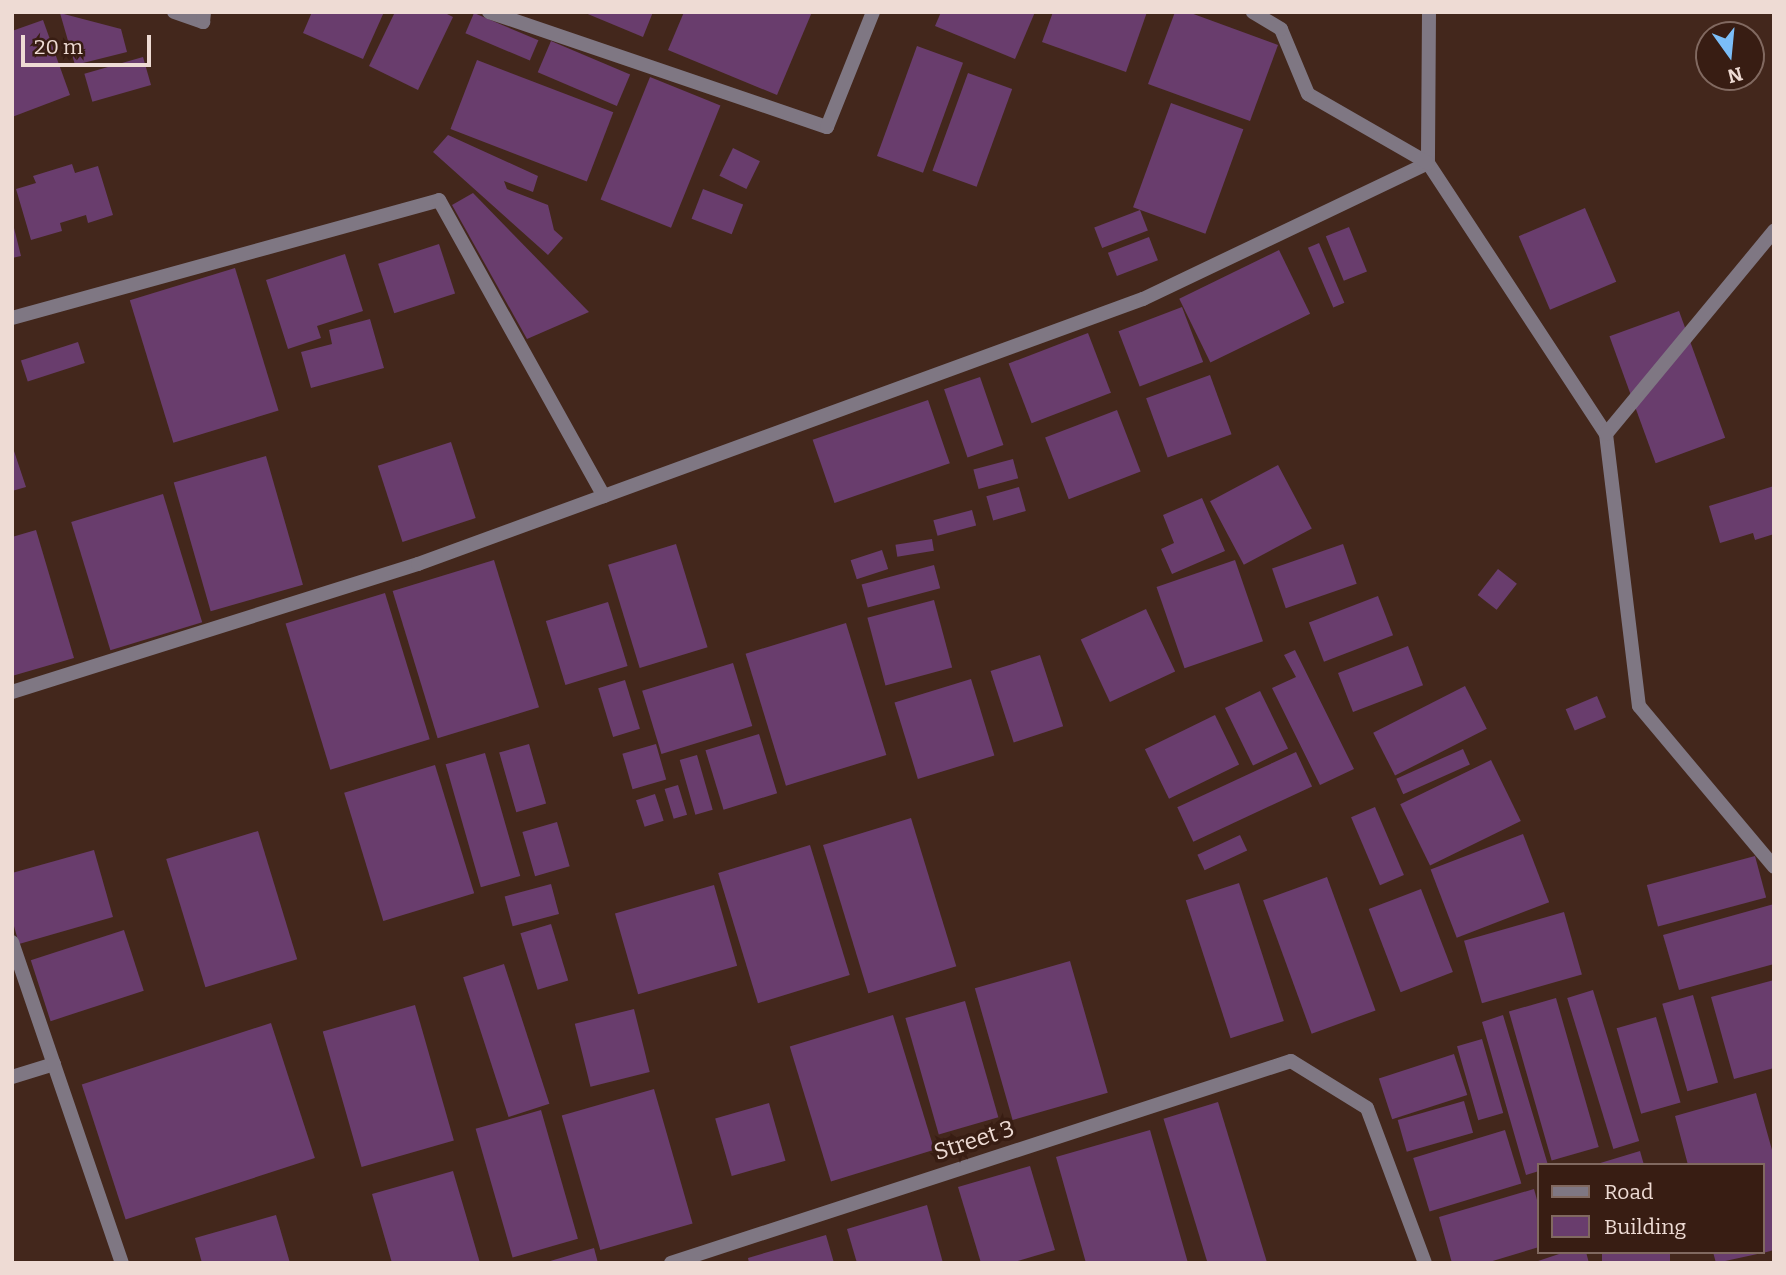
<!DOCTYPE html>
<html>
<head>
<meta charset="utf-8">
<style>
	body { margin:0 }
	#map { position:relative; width:1786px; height:1275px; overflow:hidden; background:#43271c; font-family:Bitter,serif }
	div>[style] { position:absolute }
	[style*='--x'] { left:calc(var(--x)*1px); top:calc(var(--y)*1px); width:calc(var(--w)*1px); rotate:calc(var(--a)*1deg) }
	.building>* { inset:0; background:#693d6d; transform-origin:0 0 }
	.minor>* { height:14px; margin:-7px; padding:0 7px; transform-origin:7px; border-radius:7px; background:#7f7783 }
	.tertiary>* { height:14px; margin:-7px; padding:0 7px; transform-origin:7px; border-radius:7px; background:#7f7783 }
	span { translate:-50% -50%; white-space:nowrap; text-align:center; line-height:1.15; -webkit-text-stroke:7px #381d13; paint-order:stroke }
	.street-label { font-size:23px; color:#eedbd4 }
	.frame { position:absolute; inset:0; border:14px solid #eedbd4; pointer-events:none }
	.legend { position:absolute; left:1537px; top:1163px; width:228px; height:91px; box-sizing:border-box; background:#381d13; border:2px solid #816960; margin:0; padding:9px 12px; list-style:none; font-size:21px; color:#eedbd4 }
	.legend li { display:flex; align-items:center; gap:14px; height:35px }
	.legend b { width:35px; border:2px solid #816960 }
	.north { position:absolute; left:1695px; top:21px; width:70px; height:70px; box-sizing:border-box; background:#381d13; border:2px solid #816960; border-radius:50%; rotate:165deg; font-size:19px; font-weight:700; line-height:28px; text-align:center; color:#eedbd4 }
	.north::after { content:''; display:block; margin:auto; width:24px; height:32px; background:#7bbef8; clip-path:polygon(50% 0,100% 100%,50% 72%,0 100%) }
	.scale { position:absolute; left:21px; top:35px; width:130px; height:32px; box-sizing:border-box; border:4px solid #eedbd4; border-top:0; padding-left:9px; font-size:21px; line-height:24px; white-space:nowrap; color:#eedbd4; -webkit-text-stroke:5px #381d13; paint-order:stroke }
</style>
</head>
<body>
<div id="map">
	<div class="building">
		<i style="clip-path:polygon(312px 12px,384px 12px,363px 59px,303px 33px)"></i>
		<i style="clip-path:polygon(395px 12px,443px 12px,453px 17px,418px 90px,369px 66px)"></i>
		<i style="clip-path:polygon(583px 12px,653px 12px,643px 37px)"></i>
		<i style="clip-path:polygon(684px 12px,812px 12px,777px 95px,668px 50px)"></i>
		<i style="clip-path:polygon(941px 12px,1035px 12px,1015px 59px,935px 26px)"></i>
		<i style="clip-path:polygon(1053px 12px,1147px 12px,1126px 72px,1042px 42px)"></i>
		<i style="clip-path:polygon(1175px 12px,1188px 12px,1278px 45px,1250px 121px,1148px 84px)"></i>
		<i style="clip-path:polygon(60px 13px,121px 29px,127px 52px,75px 65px)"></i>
		<i style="left:474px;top:13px;width:70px;height:22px;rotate:23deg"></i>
		<i style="clip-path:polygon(43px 20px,70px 95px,12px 117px,12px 31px)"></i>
		<i style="left:551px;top:41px;width:86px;height:34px;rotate:23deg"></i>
		<i style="left:917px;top:46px;width:49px;height:117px;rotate:20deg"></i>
		<i style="left:143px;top:57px;width:29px;height:61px;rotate:74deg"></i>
		<i style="left:477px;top:60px;width:146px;height:74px;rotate:21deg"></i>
		<i style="left:968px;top:73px;width:47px;height:104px;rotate:20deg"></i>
		<i style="left:650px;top:77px;width:76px;height:132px;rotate:22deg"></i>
		<i style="left:1171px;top:103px;width:77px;height:111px;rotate:20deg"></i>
		<i style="clip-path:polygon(448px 135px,538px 176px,533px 192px,504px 181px,507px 189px,548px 205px,554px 230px,563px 238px,548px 255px,433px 152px)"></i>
		<i style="left:733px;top:148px;width:30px;height:31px;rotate:26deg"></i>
		<i style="clip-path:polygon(72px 164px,75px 173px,98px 166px,113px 215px,88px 223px,86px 215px,60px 223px,62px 231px,31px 240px,16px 189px,36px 183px,33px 176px)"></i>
		<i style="left:703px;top:189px;width:43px;height:32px;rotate:21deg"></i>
		<i style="clip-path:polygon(473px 193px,589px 312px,527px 339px,452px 205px)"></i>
		<i style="left:1585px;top:208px;width:80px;height:72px;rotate:67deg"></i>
		<i style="left:1140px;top:210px;width:22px;height:49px;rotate:69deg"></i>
		<i style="clip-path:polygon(12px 220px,21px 256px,12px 258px)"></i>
		<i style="left:1349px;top:227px;width:48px;height:25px;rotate:68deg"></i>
		<i style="left:1149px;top:237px;width:25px;height:44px;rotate:69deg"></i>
		<i style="left:1319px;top:243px;width:65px;height:12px;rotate:67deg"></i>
		<i style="left:439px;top:244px;width:52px;height:64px;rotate:72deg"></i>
		<i style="left:1279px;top:250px;width:71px;height:111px;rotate:64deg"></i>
		<i style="clip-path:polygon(345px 254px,363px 311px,317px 326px,321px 338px,288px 349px,266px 280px)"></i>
		<i style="left:235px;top:268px;width:149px;height:110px;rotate:73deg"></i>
		<i style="left:1182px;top:307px;width:59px;height:68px;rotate:69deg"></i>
		<i style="left:1679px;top:311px;width:135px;height:74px;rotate:70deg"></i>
		<i style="clip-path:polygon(370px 319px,384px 368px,311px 388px,301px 352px,332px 344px,329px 330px)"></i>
		<i style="left:1088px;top:333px;width:64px;height:85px;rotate:69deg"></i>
		<i style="left:78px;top:342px;width:22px;height:60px;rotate:72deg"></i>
		<i style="left:1210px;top:375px;width:63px;height:68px;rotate:70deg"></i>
		<i style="left:980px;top:377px;width:72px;height:38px;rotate:71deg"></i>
		<i style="left:928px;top:400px;width:67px;height:122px;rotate:71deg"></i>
		<i style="left:1117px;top:410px;width:66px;height:77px;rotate:69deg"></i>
		<i style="left:451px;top:442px;width:80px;height:77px;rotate:72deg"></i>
		<i style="clip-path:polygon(12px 445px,26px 487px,12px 491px)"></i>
		<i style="left:266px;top:456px;width:134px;height:96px;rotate:74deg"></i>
		<i style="left:1013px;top:459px;width:20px;height:41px;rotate:75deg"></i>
		<i style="left:1278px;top:465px;width:72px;height:77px;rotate:62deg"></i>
		<i style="clip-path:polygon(1774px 486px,1774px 534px,1755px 540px,1753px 533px,1720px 543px,1709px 506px)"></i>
		<i style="left:1019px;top:487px;width:25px;height:34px;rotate:74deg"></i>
		<i style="left:163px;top:494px;width:134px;height:96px;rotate:73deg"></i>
		<i style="clip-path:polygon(1202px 498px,1225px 551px,1172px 574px,1161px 549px,1174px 543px,1163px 515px)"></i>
		<i style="left:972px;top:510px;width:16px;height:40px;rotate:75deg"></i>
		<i style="clip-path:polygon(36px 530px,74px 658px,12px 676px,12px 537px)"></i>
		<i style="left:932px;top:539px;width:12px;height:37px;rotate:81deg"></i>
		<i style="left:676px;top:544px;width:108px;height:71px;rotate:73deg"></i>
		<i style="left:1343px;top:544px;width:42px;height:75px;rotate:71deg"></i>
		<i style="left:882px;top:550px;width:20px;height:33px;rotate:72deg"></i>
		<i style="left:494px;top:560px;width:154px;height:106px;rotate:73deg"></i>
		<i style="left:1235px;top:560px;width:86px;height:83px;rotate:71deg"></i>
		<i style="left:934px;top:565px;width:24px;height:75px;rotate:75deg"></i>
		<i style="left:1498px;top:569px;width:24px;height:33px;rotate:38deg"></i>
		<i style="left:385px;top:593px;width:153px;height:104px;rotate:73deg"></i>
		<i style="left:1378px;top:596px;width:42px;height:74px;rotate:69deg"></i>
		<i style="left:934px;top:600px;width:70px;height:69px;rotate:75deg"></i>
		<i style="left:608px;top:602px;width:67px;height:65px;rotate:73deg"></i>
		<i style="left:1146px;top:609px;width:69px;height:72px;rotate:65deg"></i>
		<i style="left:846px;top:623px;width:138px;height:105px;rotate:73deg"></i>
		<i style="left:1408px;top:646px;width:42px;height:75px;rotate:69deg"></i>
		<i style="clip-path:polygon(1295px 650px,1354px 769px,1320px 785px,1272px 688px,1296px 677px,1284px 655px)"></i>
		<i style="left:1040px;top:655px;width:75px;height:52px;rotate:72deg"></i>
		<i style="left:733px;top:663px;width:66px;height:95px;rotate:73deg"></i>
		<i style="left:971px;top:679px;width:80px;height:80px;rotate:73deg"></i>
		<i style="left:625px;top:680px;width:51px;height:28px;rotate:73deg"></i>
		<i style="left:1465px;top:686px;width:48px;height:103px;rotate:63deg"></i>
		<i style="left:1260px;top:691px;width:64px;height:39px;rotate:64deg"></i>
		<i style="left:1597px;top:696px;width:23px;height:34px;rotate:67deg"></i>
		<i style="left:1215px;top:715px;width:55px;height:78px;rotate:64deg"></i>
		<i style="left:759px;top:734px;width:62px;height:56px;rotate:73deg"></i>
		<i style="left:529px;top:744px;width:62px;height:31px;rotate:74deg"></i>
		<i style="left:656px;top:744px;width:37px;height:35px;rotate:74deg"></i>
		<i style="left:1463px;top:749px;width:17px;height:73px;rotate:66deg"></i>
		<i style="left:1296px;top:752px;width:38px;height:131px;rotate:65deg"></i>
		<i style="left:485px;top:753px;width:128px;height:41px;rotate:74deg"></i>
		<i style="left:697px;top:755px;width:57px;height:18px;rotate:74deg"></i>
		<i style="left:1491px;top:760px;width:68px;height:101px;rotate:64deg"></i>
		<i style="left:435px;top:765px;width:134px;height:95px;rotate:73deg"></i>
		<i style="left:678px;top:785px;width:31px;height:14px;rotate:73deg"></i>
		<i style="left:655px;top:794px;width:28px;height:20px;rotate:72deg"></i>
		<i style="left:1375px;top:807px;width:74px;height:26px;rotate:67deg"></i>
		<i style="left:911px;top:818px;width:155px;height:92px;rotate:73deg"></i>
		<i style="left:557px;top:822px;width:46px;height:36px;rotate:74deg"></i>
		<i style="left:258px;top:831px;width:134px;height:96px;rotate:73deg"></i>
		<i style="left:1523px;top:834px;width:73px;height:99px;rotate:69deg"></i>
		<i style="left:1240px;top:835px;width:17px;height:47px;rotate:65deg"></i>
		<i style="left:810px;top:845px;width:136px;height:96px;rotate:73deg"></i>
		<i style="clip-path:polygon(94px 850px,113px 917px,19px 944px,12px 919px,12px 873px)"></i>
		<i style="left:1755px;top:856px;width:43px;height:112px;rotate:75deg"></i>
		<i style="left:1327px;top:877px;width:142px;height:68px;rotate:70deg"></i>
		<i style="left:1239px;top:883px;width:145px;height:56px;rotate:72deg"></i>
		<i style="left:551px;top:884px;width:31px;height:48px;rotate:75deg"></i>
		<i style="left:714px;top:885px;width:84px;height:103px;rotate:74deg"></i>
		<i style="left:1421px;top:889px;width:89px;height:56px;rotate:69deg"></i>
		<i style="clip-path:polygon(1774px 904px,1774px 964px,1679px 990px,1663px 935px)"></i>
		<i style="left:1564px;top:912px;width:65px;height:104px;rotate:74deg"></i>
		<i style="left:551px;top:924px;width:59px;height:32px;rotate:73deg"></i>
		<i style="left:124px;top:930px;width:64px;height:98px;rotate:72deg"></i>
		<i style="left:1070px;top:961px;width:137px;height:99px;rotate:74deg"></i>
		<i style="left:504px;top:964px;width:147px;height:43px;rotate:72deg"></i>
		<i style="clip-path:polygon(1774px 980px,1774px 1068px,1734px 1079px,1711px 997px)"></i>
		<i style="left:1593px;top:990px;width:158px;height:27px;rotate:73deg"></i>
		<i style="left:1693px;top:995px;width:91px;height:32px;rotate:74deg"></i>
		<i style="left:1556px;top:998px;width:155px;height:49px;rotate:74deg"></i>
		<i style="left:965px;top:1001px;width:121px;height:62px;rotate:74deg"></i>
		<i style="left:415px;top:1005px;width:141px;height:96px;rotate:74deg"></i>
		<i style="left:634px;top:1009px;width:65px;height:61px;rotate:76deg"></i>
		<i style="left:893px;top:1015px;width:141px;height:108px;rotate:73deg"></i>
		<i style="clip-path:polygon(1503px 1015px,1548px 1165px,1539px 1165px,1539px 1171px,1526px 1175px,1482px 1022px)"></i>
		<i style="left:1656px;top:1017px;width:89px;height:41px;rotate:74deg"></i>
		<i style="left:271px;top:1023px;width:142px;height:199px;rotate:72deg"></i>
		<i style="left:1482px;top:1039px;width:77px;height:26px;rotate:74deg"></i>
		<i style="left:1454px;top:1054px;width:43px;height:79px;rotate:72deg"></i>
		<i style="left:654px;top:1089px;width:140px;height:96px;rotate:74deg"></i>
		<i style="clip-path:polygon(1756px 1093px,1774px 1157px,1774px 1250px,1763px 1253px,1763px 1165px,1688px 1165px,1675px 1116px)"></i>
		<i style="left:1464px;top:1101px;width:33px;height:69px;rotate:74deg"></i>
		<i style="left:1218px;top:1102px;width:168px;height:57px;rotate:73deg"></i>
		<i style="left:769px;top:1103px;width:60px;height:56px;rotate:74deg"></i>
		<i style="left:541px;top:1110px;width:134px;height:68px;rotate:74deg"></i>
		<i style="clip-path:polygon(1150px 1130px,1188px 1263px,1086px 1263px,1056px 1157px)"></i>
		<i style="left:1505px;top:1130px;width:56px;height:96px;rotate:73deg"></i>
		<i style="clip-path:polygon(1640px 1151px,1644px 1165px,1597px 1165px,1597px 1164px)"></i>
		<i style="clip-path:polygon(1030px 1166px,1055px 1250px,1011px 1263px,981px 1263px,958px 1187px)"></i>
		<i style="clip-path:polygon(453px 1171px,480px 1263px,392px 1263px,372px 1194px)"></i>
		<i style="clip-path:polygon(1534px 1189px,1539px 1207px,1539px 1247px,1486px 1263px,1452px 1263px,1439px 1217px)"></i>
		<i style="clip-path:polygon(927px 1205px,943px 1263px,857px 1263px,847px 1229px)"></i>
		<i style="clip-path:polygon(276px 1215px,290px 1263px,202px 1263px,195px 1238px)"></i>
		<i style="clip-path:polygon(826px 1235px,834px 1263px,749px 1263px,748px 1258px)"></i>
		<i style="clip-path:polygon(594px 1248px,598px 1263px,547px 1263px,547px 1262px)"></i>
		<i style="clip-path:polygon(1565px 1252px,1586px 1252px,1589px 1263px,1532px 1263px)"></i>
		<i style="left:1602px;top:1252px;width:68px;height:12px"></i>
		<i style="clip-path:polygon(1713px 1252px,1762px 1252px,1762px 1253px,1716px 1263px)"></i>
	</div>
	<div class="minor">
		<i style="--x:174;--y:12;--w:31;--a:19"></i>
		<i style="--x:203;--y:22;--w:10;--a:-84"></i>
		<i style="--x:489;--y:12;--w:357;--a:18.8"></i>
		<i style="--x:827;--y:127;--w:124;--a:-68.2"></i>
		<i style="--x:1429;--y:12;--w:151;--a:90.4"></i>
		<i style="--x:1428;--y:163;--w:324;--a:56.7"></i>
		<i style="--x:1606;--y:434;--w:274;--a:83.1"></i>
		<i style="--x:1639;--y:706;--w:210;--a:50"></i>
		<i style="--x:12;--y:318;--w:443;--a:-15.4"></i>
		<i style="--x:439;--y:200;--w:339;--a:60.9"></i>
		<i style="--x:1606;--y:434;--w:264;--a:-50.4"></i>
		<i style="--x:12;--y:692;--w:426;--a:-17.5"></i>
		<i style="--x:418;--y:564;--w:772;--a:-20.08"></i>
		<i style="--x:1143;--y:299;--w:316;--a:-25.5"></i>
		<i style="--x:1428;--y:163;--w:138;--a:-150.1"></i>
		<i style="--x:1308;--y:94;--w:70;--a:-112.6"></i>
		<i style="--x:1281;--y:29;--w:33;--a:-149"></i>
		<i style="--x:12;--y:1077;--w:44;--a:-17.2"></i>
		<i style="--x:671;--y:1263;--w:652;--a:-18.05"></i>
		<i style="--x:1291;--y:1061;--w:89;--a:31.7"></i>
		<i style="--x:1367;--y:1108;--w:165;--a:69.5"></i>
	</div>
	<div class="tertiary">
		<i style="--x:12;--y:942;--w:339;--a:71.1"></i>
	</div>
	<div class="street-label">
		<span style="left:974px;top:1140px;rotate:-18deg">Street 3</span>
	</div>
	<div class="frame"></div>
	<ul class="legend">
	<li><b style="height:9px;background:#7f7783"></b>Road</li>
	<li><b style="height:19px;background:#693d6d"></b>Building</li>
	</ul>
	<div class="north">N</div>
	<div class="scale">20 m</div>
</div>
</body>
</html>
